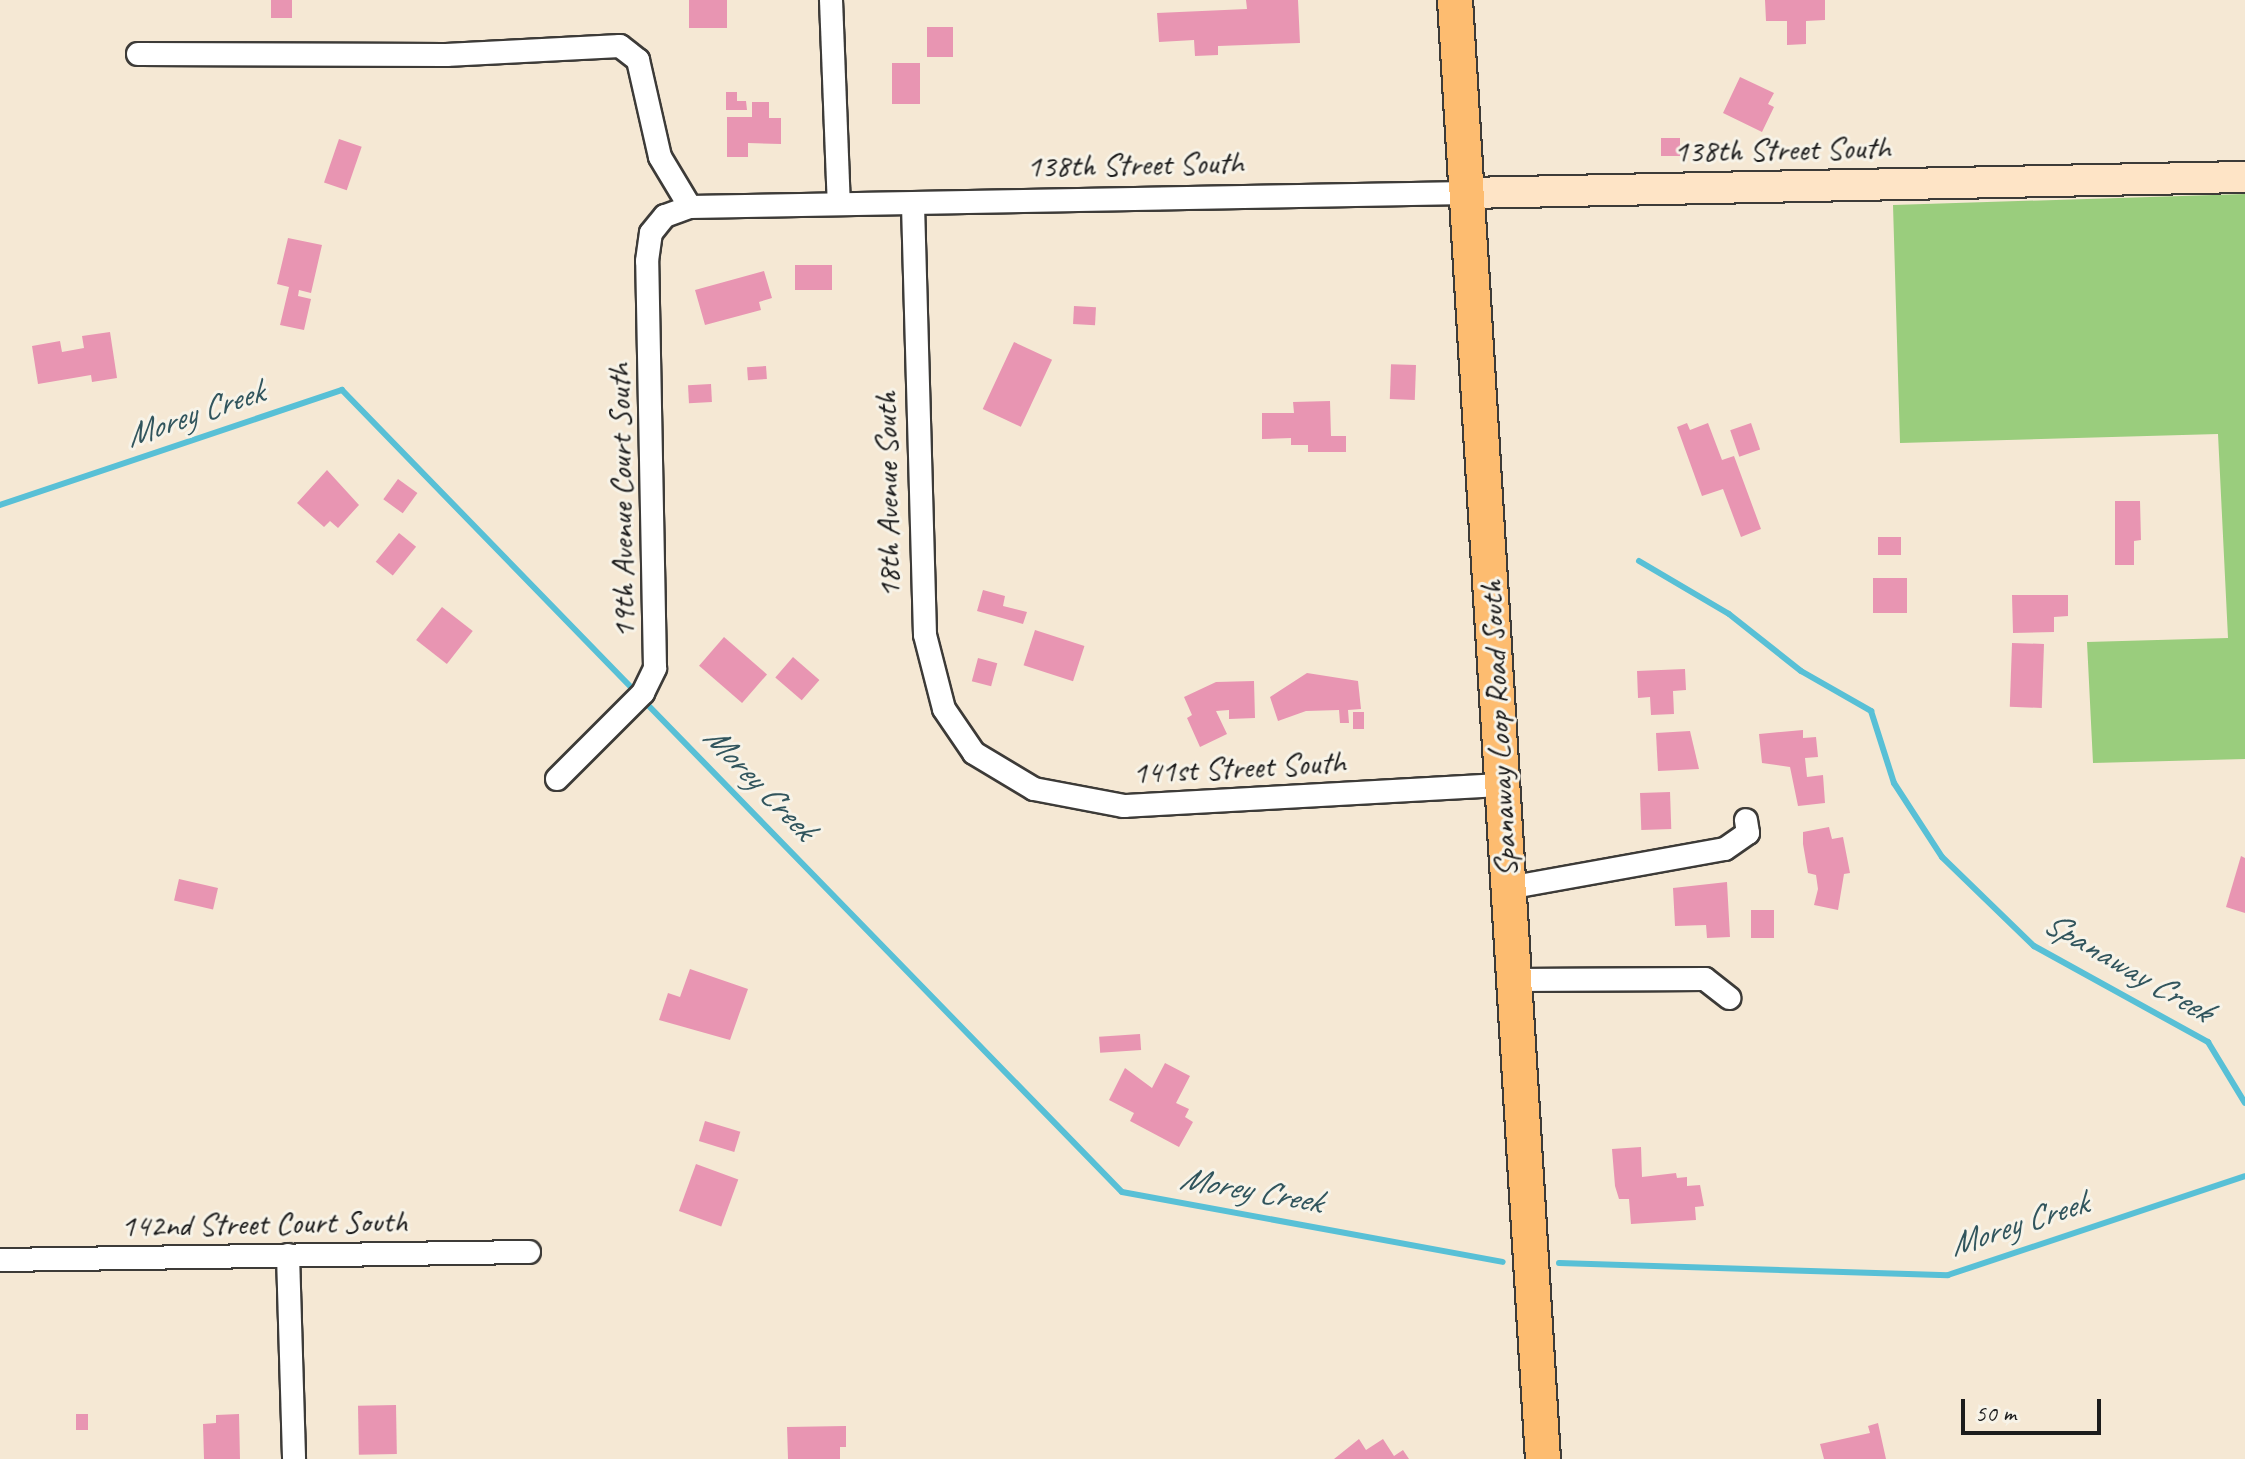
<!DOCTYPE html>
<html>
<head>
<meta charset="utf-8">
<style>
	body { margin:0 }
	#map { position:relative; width:2245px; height:1459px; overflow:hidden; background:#f5e8d4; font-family:Caveat,sans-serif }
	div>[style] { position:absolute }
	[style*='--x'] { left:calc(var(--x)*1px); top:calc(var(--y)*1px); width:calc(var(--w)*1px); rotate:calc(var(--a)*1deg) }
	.green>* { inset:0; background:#9acd7d }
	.stream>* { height:6px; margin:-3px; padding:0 3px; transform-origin:3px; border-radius:3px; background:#58c0d6 }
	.building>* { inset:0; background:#e895b2; transform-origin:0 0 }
	.roads { filter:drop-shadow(2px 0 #3d3b38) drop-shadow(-2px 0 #3d3b38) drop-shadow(0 2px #3d3b38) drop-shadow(0 -2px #3d3b38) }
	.street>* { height:22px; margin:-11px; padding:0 11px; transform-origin:11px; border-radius:11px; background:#fff }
	.secondary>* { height:30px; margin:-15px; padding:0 15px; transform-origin:15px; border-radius:15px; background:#fee4c6 }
	.primary>* { height:34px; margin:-17px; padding:0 17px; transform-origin:17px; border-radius:17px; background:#fdbc70 }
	span { translate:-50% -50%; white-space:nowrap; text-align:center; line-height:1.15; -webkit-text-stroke:6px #f7f3e8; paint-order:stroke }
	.street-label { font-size:32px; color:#1c1c1c }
	.water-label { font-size:34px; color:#31555d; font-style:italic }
	.scale { position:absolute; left:1961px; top:1399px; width:140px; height:36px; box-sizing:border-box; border:4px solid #1c1c1c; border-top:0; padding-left:10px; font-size:24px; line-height:28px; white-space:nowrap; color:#1c1c1c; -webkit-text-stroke:6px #f7f3e8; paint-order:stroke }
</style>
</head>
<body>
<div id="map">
	<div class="green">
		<i style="clip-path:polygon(2245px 194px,2245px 759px,2093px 763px,2087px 642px,2228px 638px,2218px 434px,1900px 443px,1893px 205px)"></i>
	</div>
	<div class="stream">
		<i style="--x:0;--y:505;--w:361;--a:-18.6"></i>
		<i style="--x:342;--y:390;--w:423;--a:45.8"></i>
		<i style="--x:1639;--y:561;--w:104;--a:30.5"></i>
		<i style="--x:1729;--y:614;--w:92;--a:38.4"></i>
		<i style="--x:1801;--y:671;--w:81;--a:29.7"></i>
		<i style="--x:1871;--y:711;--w:76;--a:72.3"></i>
		<i style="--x:1894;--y:783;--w:88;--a:57"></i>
		<i style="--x:1942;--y:857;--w:128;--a:44.1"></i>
		<i style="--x:2034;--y:946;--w:199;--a:28.9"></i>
		<i style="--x:2208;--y:1042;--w:71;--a:58.8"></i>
		<i style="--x:644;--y:701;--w:685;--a:45.77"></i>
		<i style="--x:1122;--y:1192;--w:387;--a:10.4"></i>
		<i style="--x:1559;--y:1263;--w:389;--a:1.8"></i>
		<i style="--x:1948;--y:1275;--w:313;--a:-18.4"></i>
	</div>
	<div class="building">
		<i style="left:271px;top:0;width:21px;height:18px"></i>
		<i style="left:689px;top:0;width:38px;height:28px"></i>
		<i style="clip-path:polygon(1246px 0,1298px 0,1300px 43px,1218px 46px,1218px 55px,1195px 56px,1194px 40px,1159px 42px,1157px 13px,1247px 9px)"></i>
		<i style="clip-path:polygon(1765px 0,1825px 0,1825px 20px,1806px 21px,1806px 44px,1787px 45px,1787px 21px,1766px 21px)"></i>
		<i style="left:927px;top:27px;width:26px;height:30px"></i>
		<i style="left:892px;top:63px;width:28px;height:41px"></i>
		<i style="clip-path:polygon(1740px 77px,1774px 93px,1768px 104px,1774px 107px,1762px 132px,1723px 113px)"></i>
		<i style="clip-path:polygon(726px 92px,737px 92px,737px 101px,746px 101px,747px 110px,726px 110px)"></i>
		<i style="clip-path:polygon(752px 102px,769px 102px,769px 118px,781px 118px,781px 144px,748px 143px,748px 157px,727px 157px,727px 117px,752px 117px)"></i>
		<i style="left:1661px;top:138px;width:19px;height:18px"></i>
		<i style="left:339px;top:139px;width:24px;height:46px;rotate:19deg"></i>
		<i style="clip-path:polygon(288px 238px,322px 245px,311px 293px,299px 290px,298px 296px,311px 299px,304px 330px,280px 325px,289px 287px,277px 284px)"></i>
		<i style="left:795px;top:265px;width:37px;height:25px"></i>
		<i style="clip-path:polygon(764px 271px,772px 298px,759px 302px,761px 310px,705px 325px,695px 290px)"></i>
		<i style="left:1074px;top:306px;width:22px;height:18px;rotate:3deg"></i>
		<i style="clip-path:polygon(110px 332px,117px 378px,92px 382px,91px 375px,38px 384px,32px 346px,60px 341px,62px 352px,84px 348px,82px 336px)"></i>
		<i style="left:1014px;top:342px;width:42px;height:74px;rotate:25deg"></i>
		<i style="left:1416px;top:365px;width:35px;height:25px;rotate:92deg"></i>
		<i style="left:766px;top:366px;width:13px;height:19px;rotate:86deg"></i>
		<i style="left:711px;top:384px;width:18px;height:23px;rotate:87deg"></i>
		<i style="clip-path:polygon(1330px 401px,1331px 436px,1346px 436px,1346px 452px,1308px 452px,1308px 445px,1291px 445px,1291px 438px,1262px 439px,1262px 413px,1294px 413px,1293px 402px)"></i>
		<i style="clip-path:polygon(1687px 423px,1690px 430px,1708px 423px,1722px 460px,1734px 456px,1761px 529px,1741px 537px,1723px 489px,1702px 496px,1677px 427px)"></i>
		<i style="left:1751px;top:423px;width:28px;height:22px;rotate:71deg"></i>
		<i style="clip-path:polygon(327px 470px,359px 505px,338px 528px,330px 521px,324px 527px,297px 503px)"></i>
		<i style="left:398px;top:479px;width:24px;height:25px;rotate:36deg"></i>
		<i style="clip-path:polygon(2115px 501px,2140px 501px,2141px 540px,2134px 541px,2134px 565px,2115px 565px)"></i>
		<i style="left:399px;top:533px;width:22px;height:37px;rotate:39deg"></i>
		<i style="left:1878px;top:537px;width:23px;height:18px"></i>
		<i style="left:1873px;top:578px;width:34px;height:35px"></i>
		<i style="clip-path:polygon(983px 590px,1005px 596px,1003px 606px,1027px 612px,1023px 624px,977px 611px)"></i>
		<i style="clip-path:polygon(2012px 595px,2068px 595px,2068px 616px,2054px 617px,2054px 632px,2013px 633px)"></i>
		<i style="left:442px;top:607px;width:39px;height:42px;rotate:38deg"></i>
		<i style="left:1035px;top:630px;width:52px;height:37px;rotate:18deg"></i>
		<i style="left:724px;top:637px;width:57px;height:38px;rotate:41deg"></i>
		<i style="left:2044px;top:644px;width:64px;height:32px;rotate:92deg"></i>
		<i style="left:793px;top:657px;width:35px;height:27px;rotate:41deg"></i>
		<i style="left:978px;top:658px;width:20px;height:24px;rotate:15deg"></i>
		<i style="clip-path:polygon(1685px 669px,1686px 690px,1673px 691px,1674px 714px,1651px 715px,1650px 697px,1638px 698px,1637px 671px)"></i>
		<i style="clip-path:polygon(1307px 673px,1358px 681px,1361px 709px,1348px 710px,1349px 723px,1340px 723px,1339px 710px,1306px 711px,1278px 721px,1270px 697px)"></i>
		<i style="clip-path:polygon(1254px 681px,1255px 718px,1229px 719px,1229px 710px,1216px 711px,1227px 734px,1200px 747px,1187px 718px,1192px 715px,1184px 697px,1216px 682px)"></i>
		<i style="left:1353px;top:712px;width:11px;height:17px"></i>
		<i style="clip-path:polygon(1803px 730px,1803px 738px,1816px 737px,1818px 757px,1805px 758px,1807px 777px,1823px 775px,1825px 803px,1798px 806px,1790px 767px,1762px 763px,1759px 734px)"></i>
		<i style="clip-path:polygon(1690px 731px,1699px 769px,1658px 771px,1656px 733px)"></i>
		<i style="left:1670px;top:792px;width:37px;height:30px;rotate:88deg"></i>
		<i style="clip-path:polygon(1829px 827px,1832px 839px,1843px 837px,1850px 873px,1844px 874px,1838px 910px,1814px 905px,1818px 889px,1816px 875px,1808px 873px,1803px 844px,1803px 832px)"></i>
		<i style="clip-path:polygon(2241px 856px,2245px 858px,2245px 913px,2226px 907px)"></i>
		<i style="left:179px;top:879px;width:40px;height:22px;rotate:13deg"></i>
		<i style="clip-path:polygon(1727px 882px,1730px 937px,1707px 938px,1706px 925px,1675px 926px,1673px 888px)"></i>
		<i style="left:1774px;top:910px;width:28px;height:23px;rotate:90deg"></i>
		<i style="clip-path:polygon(690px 969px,748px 989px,730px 1040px,659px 1020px,668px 993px,680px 997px)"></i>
		<i style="left:1140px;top:1034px;width:16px;height:41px;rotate:86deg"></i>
		<i style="clip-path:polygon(1165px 1063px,1190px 1076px,1176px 1103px,1189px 1109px,1185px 1117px,1193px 1122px,1179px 1147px,1130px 1121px,1134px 1113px,1109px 1100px,1125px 1068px,1152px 1088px)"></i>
		<i style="left:705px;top:1121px;width:37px;height:21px;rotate:17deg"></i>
		<i style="clip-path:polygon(1641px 1147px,1642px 1177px,1676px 1173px,1677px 1178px,1687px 1177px,1687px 1186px,1700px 1185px,1704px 1206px,1695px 1207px,1696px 1220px,1631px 1224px,1629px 1199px,1619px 1199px,1615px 1186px,1612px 1149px)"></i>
		<i style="left:696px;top:1164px;width:45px;height:50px;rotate:20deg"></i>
		<i style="left:396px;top:1405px;width:49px;height:38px;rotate:89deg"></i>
		<i style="left:76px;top:1414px;width:12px;height:16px"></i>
		<i style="clip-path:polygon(239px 1414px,240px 1459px,204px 1459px,203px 1424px,216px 1423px,216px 1415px)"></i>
		<i style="clip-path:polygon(1878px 1423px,1886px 1459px,1824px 1459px,1820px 1444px,1870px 1433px,1868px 1426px)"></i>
		<i style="clip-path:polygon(846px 1426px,846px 1447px,840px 1447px,840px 1459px,788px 1459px,787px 1427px)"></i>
		<i style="clip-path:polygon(1359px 1439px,1366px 1450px,1383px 1439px,1394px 1456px,1403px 1450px,1409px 1459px,1334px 1459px)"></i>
	</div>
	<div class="roads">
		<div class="street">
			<i style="--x:831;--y:0;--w:204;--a:87.8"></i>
			<i style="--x:138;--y:54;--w:308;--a:0.2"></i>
			<i style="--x:446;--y:55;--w:174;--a:-3"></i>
			<i style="--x:620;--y:46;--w:23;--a:38"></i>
			<i style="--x:638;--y:60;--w:99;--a:77.2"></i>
			<i style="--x:660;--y:157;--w:58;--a:59"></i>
			<i style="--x:913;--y:205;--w:430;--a:88.4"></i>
			<i style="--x:925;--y:635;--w:76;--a:75.6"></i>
			<i style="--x:944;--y:709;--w:53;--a:55.7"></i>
			<i style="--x:974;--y:753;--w:70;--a:31"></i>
			<i style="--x:1034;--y:789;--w:92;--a:10.7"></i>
			<i style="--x:1124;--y:806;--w:379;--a:-3.2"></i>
			<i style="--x:557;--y:779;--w:122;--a:-45"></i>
			<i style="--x:643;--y:693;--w:28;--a:-64"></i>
			<i style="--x:655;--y:668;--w:407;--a:-91.1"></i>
			<i style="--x:647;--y:261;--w:28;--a:-82"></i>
			<i style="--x:651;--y:233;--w:22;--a:-51"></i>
			<i style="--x:665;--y:216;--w:27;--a:-20"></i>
			<i style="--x:690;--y:207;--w:777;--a:-1.03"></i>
			<i style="--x:1508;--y:888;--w:220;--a:-10.2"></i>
			<i style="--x:1725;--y:849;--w:28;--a:-35"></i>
			<i style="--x:1748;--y:833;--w:13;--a:-99"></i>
			<i style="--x:1514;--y:980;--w:191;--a:-0.3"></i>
			<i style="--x:1705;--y:979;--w:31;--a:38"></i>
			<i style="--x:288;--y:1255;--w:204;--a:88.3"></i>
			<i style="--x:0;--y:1260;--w:529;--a:-0.87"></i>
		</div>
		<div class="secondary">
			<i style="--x:1467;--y:193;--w:778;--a:-1.18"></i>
		</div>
		<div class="primary">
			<i style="--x:1455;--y:0;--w:1462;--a:86.55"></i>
		</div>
	</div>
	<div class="street-label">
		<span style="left:1782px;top:150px;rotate:-1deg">138th Street South</span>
		<span style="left:1135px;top:165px;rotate:-1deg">138th Street South</span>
		<span style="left:888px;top:495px;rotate:-91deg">18th Avenue South</span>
		<span style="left:622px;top:501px;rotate:-91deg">19th Avenue Court South</span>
		<span style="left:1499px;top:729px;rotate:-93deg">Spanaway Loop Road South</span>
		<span style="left:1239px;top:768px;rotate:-3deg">141st Street South</span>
		<span style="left:264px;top:1224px;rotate:-1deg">142nd Street Court South</span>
	</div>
	<div class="water-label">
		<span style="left:194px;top:413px;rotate:-19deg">Morey Creek</span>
		<span style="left:760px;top:782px;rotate:46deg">Morey Creek</span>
		<span style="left:2128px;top:966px;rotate:30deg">Spanaway Creek</span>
		<span style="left:1251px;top:1189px;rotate:10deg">Morey Creek</span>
		<span style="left:2018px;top:1223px;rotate:-18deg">Morey Creek</span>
	</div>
	<div class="scale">50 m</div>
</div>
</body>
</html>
